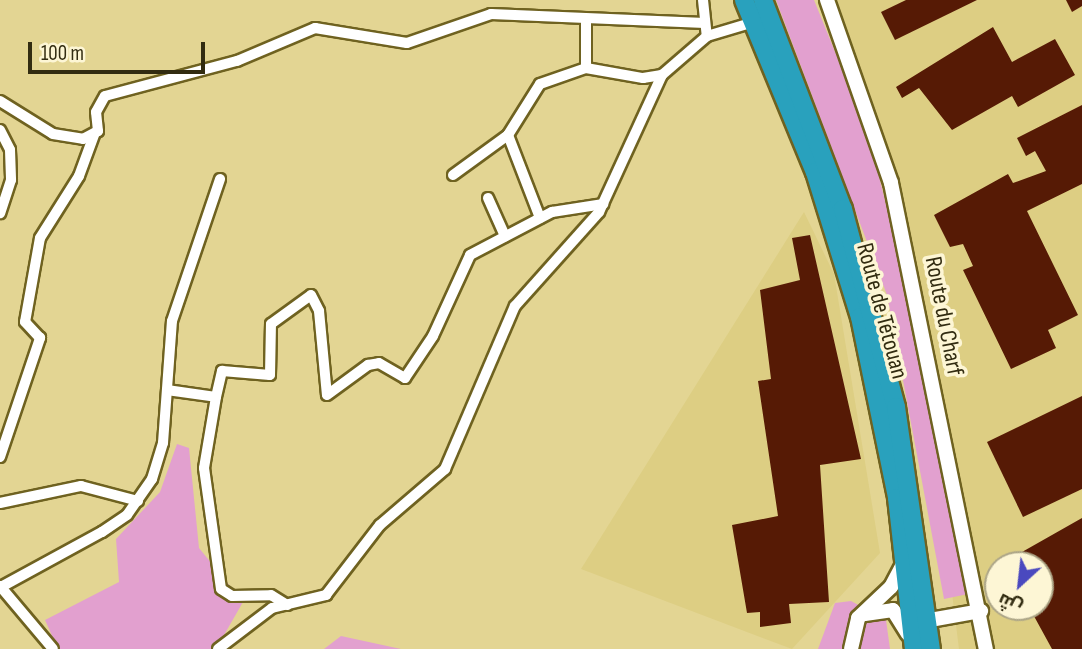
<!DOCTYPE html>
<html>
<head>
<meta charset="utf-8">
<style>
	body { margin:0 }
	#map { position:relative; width:1082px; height:649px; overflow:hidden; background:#e3d593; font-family:"Sofia Sans Condensed",Cairo,sans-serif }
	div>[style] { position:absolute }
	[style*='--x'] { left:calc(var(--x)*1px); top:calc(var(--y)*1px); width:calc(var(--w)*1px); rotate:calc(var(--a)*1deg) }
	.built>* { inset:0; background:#ddce83 }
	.green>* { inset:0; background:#e2a0cf }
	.building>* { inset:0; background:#561a05 }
	.roads { filter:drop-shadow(2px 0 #6f6220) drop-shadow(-2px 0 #6f6220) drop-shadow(0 2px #6f6220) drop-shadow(0 -2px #6f6220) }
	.street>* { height:10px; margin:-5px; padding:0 5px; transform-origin:5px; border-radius:5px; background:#fff }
	.secondary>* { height:14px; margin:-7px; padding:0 7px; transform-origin:7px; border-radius:7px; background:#fff }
	.highway>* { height:18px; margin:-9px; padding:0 9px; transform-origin:9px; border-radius:9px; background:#29a1bd }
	span { translate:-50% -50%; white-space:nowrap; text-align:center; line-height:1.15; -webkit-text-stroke:7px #fdf6d5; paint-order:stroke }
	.street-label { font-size:24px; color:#322c11 }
	.north { position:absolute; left:984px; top:551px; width:70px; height:70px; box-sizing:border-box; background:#fdf6d5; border:2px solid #aca587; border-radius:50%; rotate:207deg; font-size:19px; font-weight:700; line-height:28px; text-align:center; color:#322c11 }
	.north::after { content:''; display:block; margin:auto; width:24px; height:32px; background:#4a49bf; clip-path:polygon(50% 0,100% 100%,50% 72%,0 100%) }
	.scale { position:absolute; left:28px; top:42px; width:177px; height:32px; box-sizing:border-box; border:4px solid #322c11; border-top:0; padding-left:9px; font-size:21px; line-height:24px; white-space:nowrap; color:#322c11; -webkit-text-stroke:5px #fdf6d5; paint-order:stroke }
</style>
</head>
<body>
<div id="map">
	<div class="built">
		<i style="clip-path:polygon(evenodd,837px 0,1082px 0,1082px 649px,959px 649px,902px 194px,837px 0,998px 565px,1040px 565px,1040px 607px,998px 607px,998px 565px)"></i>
		<i style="clip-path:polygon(804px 212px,834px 274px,880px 553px,792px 649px,581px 569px)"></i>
	</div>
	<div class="green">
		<i style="clip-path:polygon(776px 0,814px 0,868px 133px,905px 280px,968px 594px,944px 599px,887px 295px)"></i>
		<i style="clip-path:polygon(177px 444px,189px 448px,199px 548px,243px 602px,216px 649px,58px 649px,45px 620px,119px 582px,116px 539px,160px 492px)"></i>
		<i style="clip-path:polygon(851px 601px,886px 620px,890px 649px,818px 649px,835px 603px)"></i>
		<i style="clip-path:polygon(341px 636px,401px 649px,324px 649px)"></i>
	</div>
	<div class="building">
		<i style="clip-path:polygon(906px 0,977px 0,895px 40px,881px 12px)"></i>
		<i style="clip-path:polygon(1066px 0,1082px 0,1082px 6px,1072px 12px)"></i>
		<i style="clip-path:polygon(993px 27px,1012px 62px,1055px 39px,1075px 75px,1018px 107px,1012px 96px,952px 130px,919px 88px,902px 98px,896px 87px)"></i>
		<i style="clip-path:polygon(1082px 105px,1082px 184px,1027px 211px,1078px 315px,1048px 330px,1056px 348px,1011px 369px,963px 270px,973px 266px,963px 244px,950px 247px,934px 215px,1008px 174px,1013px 183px,1046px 171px,1035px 151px,1026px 156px,1017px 138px)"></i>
		<i style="clip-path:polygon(810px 235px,861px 459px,820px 465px,829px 602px,789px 604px,791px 623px,760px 627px,760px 612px,747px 613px,732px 525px,778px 516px,758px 381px,771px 379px,760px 290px,800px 280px,792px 238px)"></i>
		<i style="clip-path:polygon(1082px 396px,1082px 489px,1023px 517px,987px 442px)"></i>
		<i style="clip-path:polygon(1082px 518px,1082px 649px,1052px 649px,1029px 607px,1040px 607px,1040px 590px,1053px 584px,1042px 565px,1029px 565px,1022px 552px)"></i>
	</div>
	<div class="roads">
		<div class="street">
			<i style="--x:703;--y:0;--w:36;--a:84"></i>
			<i style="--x:707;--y:36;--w:49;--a:-16.6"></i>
			<i style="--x:586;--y:20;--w:48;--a:90"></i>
			<i style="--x:0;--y:101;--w:62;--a:31.9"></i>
			<i style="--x:53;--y:134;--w:30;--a:9"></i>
			<i style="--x:83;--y:139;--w:17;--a:-28"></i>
			<i style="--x:98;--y:131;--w:19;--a:-96"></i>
			<i style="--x:96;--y:112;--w:18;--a:-61"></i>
			<i style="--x:105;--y:96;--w:137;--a:-14.9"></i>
			<i style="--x:237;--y:61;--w:85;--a:-22.9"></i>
			<i style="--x:315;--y:28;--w:93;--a:9.3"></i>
			<i style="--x:407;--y:43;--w:89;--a:-19"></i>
			<i style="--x:491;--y:14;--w:214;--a:2.4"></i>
			<i style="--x:0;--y:130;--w:22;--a:63"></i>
			<i style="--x:10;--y:150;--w:30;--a:88"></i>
			<i style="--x:11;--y:180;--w:35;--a:108"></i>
			<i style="--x:508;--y:135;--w:89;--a:68.9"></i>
			<i style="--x:453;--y:175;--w:68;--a:-36"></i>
			<i style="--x:508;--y:135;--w:60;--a:-57.9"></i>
			<i style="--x:540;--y:84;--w:49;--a:-19.2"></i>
			<i style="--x:586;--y:68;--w:58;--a:10"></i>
			<i style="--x:643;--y:78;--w:19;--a:-9"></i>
			<i style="--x:662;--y:75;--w:60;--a:-40.9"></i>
			<i style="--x:488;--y:198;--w:42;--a:65.9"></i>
			<i style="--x:167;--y:390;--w:49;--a:8.1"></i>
			<i style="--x:216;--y:397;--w:72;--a:99.6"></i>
			<i style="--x:204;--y:468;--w:122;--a:82"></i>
			<i style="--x:221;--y:589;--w:13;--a:32"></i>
			<i style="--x:232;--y:596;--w:39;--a:-1"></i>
			<i style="--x:271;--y:595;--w:19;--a:32"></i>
			<i style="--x:216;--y:397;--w:27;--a:-77"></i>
			<i style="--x:222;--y:371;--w:48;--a:4.8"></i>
			<i style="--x:270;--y:375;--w:51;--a:-88.9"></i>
			<i style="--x:271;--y:324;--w:49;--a:-35.9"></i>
			<i style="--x:311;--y:295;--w:18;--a:63"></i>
			<i style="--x:319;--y:311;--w:84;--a:84.6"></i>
			<i style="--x:327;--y:395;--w:51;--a:-36.2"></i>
			<i style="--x:368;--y:365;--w:11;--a:-10"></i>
			<i style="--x:379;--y:363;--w:30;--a:30"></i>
			<i style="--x:405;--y:378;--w:50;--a:-56.3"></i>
			<i style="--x:433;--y:336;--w:89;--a:-65.4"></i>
			<i style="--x:470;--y:255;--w:93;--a:-27.7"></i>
			<i style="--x:552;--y:212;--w:52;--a:-8.9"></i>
			<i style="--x:0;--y:457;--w:126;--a:-71.4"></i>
			<i style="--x:40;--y:338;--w:22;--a:-133"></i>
			<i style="--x:25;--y:322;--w:85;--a:-79.9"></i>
			<i style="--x:40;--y:238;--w:73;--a:-57.8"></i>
			<i style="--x:79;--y:176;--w:44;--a:-69.9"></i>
			<i style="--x:0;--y:503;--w:83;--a:-11.9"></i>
			<i style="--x:81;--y:486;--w:59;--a:14.7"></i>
			<i style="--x:0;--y:586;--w:82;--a:49.9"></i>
			<i style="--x:1;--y:587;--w:115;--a:-28.6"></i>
			<i style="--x:102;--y:532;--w:30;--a:-34"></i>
			<i style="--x:127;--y:515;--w:44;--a:-55.2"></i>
			<i style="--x:152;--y:479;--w:38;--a:-73"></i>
			<i style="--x:163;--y:443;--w:122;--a:-85.8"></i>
			<i style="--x:172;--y:321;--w:150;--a:-71.3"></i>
			<i style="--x:218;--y:649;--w:68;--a:-37.2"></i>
			<i style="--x:272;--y:608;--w:56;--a:-13.5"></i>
			<i style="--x:326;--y:595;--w:88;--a:-52.4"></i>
			<i style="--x:380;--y:525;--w:86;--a:-40.7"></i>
			<i style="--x:445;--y:469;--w:177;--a:-66.8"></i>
			<i style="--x:515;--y:306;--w:126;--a:-48.2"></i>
			<i style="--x:599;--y:212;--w:151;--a:-65.3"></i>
		</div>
		<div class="secondary">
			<i style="--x:827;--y:0;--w:194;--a:70.7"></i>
			<i style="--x:891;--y:183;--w:476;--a:78.5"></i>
			<i style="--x:865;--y:614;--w:28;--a:-8"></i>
			<i style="--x:893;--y:610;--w:28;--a:58"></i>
			<i style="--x:930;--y:620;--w:52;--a:-10"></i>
			<i style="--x:851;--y:649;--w:32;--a:-77"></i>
			<i style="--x:858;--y:618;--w:45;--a:-43.2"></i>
			<i style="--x:891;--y:587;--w:27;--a:-62"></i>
		</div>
		<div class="highway">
			<i style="--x:744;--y:0;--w:186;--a:67.6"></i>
			<i style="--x:815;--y:172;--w:152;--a:72.8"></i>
			<i style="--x:860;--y:317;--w:185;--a:78.4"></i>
			<i style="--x:897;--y:498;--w:152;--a:83.6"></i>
			<i style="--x:763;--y:0;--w:224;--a:69.1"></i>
			<i style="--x:843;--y:209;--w:205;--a:75"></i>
			<i style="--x:896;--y:407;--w:245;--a:81.8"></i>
		</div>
	</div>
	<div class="street-label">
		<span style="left:882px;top:311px;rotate:75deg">Route de Tétouan</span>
		<span style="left:944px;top:316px;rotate:79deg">Route du Charf</span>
	</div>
	<div class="north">ش</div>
	<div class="scale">100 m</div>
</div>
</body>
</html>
